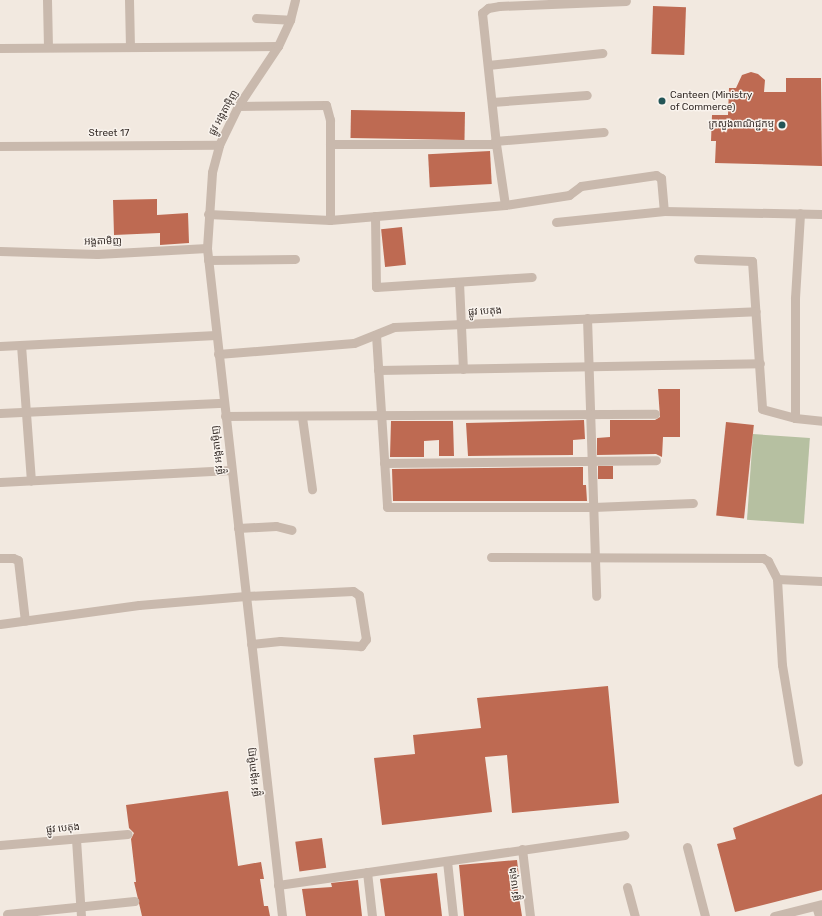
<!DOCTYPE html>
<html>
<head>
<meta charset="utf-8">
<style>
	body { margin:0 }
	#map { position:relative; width:822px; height:916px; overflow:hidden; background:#f2e9e0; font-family:Rubik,"Noto Sans Khmer",sans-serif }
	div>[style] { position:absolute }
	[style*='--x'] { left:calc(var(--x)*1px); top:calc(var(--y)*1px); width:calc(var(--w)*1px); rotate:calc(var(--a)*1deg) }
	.green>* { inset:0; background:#b6c0a1; transform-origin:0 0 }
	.building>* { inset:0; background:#be6a52; transform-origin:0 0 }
	.minor>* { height:9px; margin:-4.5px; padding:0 4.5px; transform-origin:4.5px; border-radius:4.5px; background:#c9b9ad }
	.dots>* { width:11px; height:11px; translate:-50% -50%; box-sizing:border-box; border:2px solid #f9f3ed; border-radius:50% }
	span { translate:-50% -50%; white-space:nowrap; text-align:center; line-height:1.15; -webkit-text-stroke:3px #f9f3ed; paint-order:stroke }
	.poi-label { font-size:10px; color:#382f2b }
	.left { translate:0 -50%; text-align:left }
	.right { translate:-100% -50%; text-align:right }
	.street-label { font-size:10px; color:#382f2b }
</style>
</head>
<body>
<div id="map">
	<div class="green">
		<i style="left:753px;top:434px;width:57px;height:86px;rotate:4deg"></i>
	</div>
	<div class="building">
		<i style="left:653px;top:6px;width:33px;height:48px;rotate:2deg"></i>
		<i style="clip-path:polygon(751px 72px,758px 74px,765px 80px,764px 92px,786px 92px,786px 78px,821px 78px,822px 166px,715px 163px,716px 141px,711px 141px,712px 115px,728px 115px,729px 88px,736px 88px,742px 75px)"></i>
		<i style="left:351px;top:110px;width:114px;height:28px;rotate:1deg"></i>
		<i style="left:490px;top:151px;width:33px;height:62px;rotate:87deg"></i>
		<i style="clip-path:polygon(157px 199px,157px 215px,188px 213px,189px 243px,160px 245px,160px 233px,114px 235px,113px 200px)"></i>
		<i style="left:402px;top:227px;width:38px;height:21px;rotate:84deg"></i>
		<i style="clip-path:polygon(658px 389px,680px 389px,680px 437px,663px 437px,662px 457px,656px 454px,597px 455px,597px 438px,610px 437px,610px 420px,655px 420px,660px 417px)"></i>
		<i style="clip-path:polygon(584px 420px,585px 439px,573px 440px,573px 455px,468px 456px,466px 423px)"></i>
		<i style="clip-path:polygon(391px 421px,453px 421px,454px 456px,439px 456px,439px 440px,424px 441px,424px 457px,390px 457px)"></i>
		<i style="left:726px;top:422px;width:28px;height:94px;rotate:6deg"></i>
		<i style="left:613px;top:466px;width:13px;height:15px;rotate:90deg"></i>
		<i style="clip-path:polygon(583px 467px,583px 485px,586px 485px,587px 501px,393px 501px,392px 469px)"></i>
		<i style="clip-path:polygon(608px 686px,619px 803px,512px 813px,507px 755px,485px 757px,492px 812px,382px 825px,374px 758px,415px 754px,413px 735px,481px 728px,477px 698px)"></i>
		<i style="clip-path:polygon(228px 791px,238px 866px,261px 862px,264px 879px,260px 879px,264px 906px,268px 906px,270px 916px,142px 916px,134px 882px,136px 882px,131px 839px,134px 833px,129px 828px,126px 805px)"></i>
		<i style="clip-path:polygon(822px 794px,822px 890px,735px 912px,717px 844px,736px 839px,733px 828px)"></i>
		<i style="left:322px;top:838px;width:30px;height:27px;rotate:82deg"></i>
		<i style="clip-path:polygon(517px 860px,519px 877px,516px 878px,522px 916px,464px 916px,459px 865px)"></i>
		<i style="clip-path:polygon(437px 873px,442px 916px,385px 916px,380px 879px)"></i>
		<i style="clip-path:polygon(358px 880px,362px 916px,306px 916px,302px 889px,332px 887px,331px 883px)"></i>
	</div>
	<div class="minor">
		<i style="--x:47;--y:0;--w:47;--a:88.8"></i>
		<i style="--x:129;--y:0;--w:47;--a:88.8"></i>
		<i style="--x:256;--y:18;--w:34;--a:3"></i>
		<i style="--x:0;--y:48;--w:278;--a:-0.4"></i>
		<i style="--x:488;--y:65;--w:115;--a:-6"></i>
		<i style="--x:492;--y:102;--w:95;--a:-4.2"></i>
		<i style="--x:238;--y:106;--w:88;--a:-0.7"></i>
		<i style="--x:326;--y:105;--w:16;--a:75"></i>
		<i style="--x:330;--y:120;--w:100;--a:90"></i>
		<i style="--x:495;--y:141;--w:109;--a:-4.7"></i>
		<i style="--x:330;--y:144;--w:166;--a:0"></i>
		<i style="--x:0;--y:146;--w:219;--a:-0.3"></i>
		<i style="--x:505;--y:205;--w:62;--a:-98.4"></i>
		<i style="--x:496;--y:144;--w:132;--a:-96.1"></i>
		<i style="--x:482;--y:13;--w:8;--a:-40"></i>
		<i style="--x:488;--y:8;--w:11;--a:-10"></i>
		<i style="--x:499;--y:6;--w:127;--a:-2.3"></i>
		<i style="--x:208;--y:214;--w:122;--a:2.8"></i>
		<i style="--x:330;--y:220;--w:176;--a:-4.9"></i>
		<i style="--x:505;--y:205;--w:65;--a:-8.9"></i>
		<i style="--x:569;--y:195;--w:15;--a:-37"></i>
		<i style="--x:581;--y:186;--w:76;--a:-8.3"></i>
		<i style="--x:656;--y:175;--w:6;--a:31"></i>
		<i style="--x:661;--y:178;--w:33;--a:85"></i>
		<i style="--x:375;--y:216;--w:71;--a:89.2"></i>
		<i style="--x:376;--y:287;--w:156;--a:-3.7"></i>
		<i style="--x:556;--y:222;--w:109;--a:-5.8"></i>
		<i style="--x:664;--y:211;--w:158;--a:1.1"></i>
		<i style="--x:0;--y:251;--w:97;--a:1.8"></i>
		<i style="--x:97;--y:254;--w:110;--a:-3.1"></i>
		<i style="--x:698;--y:259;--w:54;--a:2.1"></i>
		<i style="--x:752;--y:261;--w:148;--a:86.1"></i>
		<i style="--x:762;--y:409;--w:34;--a:15"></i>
		<i style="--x:795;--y:418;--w:27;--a:6"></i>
		<i style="--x:208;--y:260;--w:87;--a:-0.7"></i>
		<i style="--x:459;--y:282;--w:87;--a:87.4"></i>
		<i style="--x:587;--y:318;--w:278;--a:88.1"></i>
		<i style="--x:376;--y:335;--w:172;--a:86.3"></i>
		<i style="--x:387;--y:507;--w:206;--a:0"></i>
		<i style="--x:593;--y:507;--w:100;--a:-2.3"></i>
		<i style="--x:21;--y:345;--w:136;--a:85.8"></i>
		<i style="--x:0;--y:346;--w:216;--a:-2.9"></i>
		<i style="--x:218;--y:354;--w:136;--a:-4.6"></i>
		<i style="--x:354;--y:343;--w:43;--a:-21.8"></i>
		<i style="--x:394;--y:327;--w:362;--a:-2.5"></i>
		<i style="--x:378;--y:370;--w:382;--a:-1"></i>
		<i style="--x:0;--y:413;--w:224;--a:-2.6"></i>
		<i style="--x:225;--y:416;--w:430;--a:-0.3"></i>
		<i style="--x:302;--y:417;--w:73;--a:82.1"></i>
		<i style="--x:795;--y:418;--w:120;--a:-90"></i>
		<i style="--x:795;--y:298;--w:85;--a:-86.6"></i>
		<i style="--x:384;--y:463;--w:272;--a:-0.6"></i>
		<i style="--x:0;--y:482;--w:231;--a:-3"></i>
		<i style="--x:238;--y:528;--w:38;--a:-3"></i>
		<i style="--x:276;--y:526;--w:16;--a:14"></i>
		<i style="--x:491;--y:557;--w:272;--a:0.2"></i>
		<i style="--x:763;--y:558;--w:6;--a:31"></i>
		<i style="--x:768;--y:561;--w:20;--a:63"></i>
		<i style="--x:777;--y:579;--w:45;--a:2.5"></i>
		<i style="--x:0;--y:558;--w:13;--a:0"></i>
		<i style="--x:13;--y:558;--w:5;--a:22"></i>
		<i style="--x:18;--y:560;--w:61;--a:83.5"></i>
		<i style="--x:777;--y:579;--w:86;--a:86.7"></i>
		<i style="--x:782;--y:665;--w:98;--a:80.6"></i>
		<i style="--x:0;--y:624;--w:140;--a:-7.8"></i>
		<i style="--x:139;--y:605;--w:107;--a:-4.8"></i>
		<i style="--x:246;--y:596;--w:107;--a:-2.7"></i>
		<i style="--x:353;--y:591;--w:7;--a:34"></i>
		<i style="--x:359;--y:595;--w:45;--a:81"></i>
		<i style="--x:366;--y:639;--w:9;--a:126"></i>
		<i style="--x:361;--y:646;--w:81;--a:-176.5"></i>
		<i style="--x:280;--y:641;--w:29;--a:174"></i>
		<i style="--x:76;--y:839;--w:77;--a:86.3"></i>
		<i style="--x:0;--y:845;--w:128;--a:-4.9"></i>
		<i style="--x:687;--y:847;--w:71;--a:75.4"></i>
		<i style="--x:522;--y:849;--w:67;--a:83.2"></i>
		<i style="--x:447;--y:861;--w:55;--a:83.8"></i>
		<i style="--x:367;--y:872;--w:44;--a:83.5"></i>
		<i style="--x:278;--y:885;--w:350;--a:-8.2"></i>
		<i style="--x:627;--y:887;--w:30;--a:75"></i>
		<i style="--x:816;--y:906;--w:10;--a:73"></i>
		<i style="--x:7;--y:914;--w:128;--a:-5.8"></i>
		<i style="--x:282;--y:916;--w:672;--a:-96.41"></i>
		<i style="--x:207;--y:248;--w:76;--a:-86.2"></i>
		<i style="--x:212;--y:172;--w:28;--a:-75"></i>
		<i style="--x:219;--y:145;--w:43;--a:-64"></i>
		<i style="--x:238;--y:106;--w:72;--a:-56.3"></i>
		<i style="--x:278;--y:46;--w:29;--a:-65"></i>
		<i style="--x:290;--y:20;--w:21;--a:-76"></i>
		<i style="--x:774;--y:916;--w:49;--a:-14"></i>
	</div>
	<div class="dots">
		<i style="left:662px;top:101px;background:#235557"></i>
		<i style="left:782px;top:125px;background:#235557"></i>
	</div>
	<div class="poi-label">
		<span class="left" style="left:670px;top:101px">Canteen (Ministry<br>of Commerce)</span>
		<span class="right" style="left:774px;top:125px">ក្រសួងពាណិជ្ជកម្ម</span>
	</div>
	<div class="street-label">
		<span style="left:224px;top:113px;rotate:-61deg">ផ្លូវ អង្តតាម៉ិញ</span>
		<span style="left:109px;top:134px">Street 17</span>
		<span style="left:103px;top:242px;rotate:-1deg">អង្គតាមិញ</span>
		<span style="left:485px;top:312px;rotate:-3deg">ផ្លូវ បេតុង</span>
		<span style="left:218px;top:450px;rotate:-96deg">ផ្លូវ អង្តតាម៉ិញ</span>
		<span style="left:254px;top:772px;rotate:-96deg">ផ្លូវ អង្តតាម៉ិញ</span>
		<span style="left:63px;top:829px;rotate:-5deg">ផ្លូវ បេតុង</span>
		<span style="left:515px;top:884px;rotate:-96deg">ផ្លូវ បេតុង</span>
	</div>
</div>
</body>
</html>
